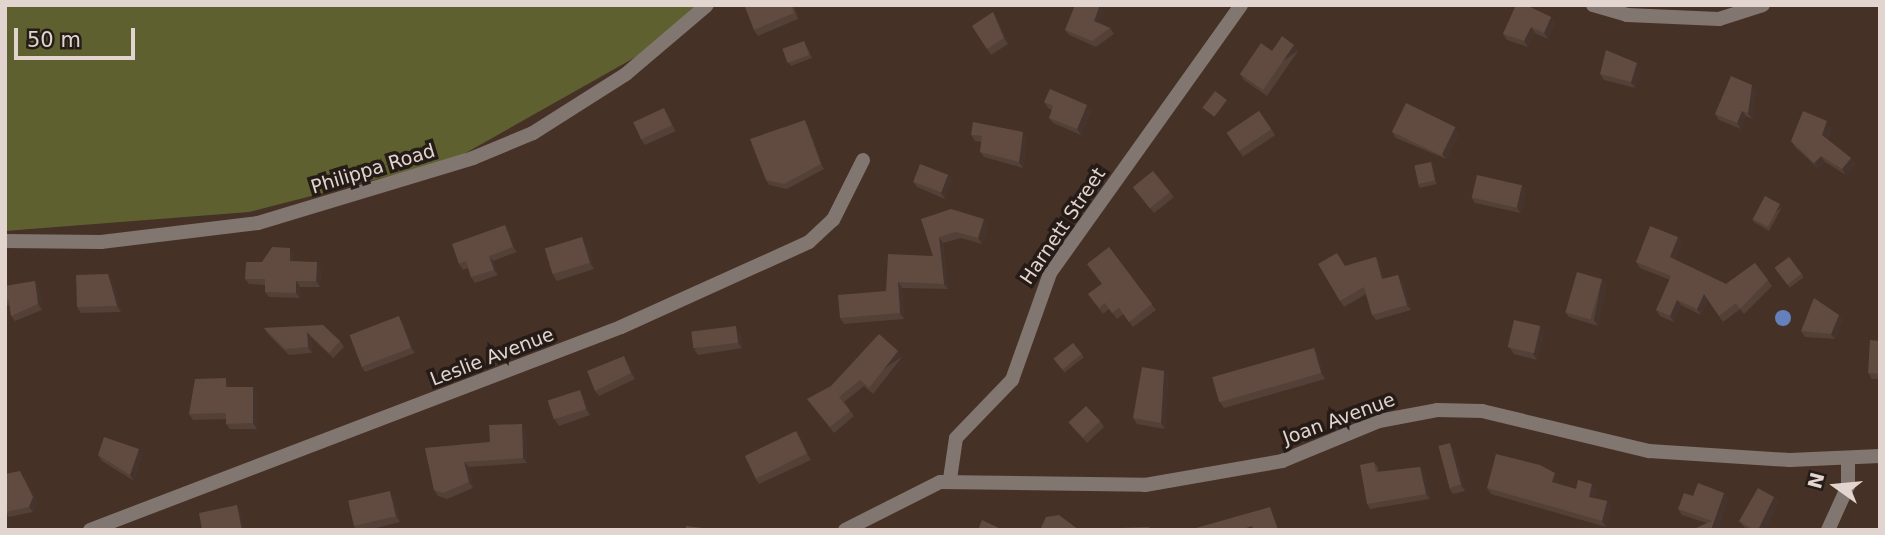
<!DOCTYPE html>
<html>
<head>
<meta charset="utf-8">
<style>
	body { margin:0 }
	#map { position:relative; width:1885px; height:535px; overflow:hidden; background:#463127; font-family:"DejaVu Sans",sans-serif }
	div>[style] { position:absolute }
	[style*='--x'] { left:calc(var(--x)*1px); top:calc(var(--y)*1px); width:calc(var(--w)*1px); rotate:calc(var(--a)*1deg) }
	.green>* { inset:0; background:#5e612f }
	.water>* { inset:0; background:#6581bc }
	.round { border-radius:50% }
	.street>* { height:14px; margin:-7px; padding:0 7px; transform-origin:7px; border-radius:7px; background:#817670 }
	.wall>* { inset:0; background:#534037; transform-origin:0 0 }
	.shaded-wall>* { inset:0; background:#44342d; transform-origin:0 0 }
	.building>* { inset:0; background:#614a40; transform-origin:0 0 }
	span { translate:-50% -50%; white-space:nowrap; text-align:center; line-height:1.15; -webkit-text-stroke:7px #251b17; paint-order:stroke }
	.street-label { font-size:19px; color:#e2d4ce }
	.frame { position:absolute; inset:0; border:7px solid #e2d4ce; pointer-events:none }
	.north { position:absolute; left:1801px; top:451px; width:70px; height:70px; -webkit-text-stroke:5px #251b17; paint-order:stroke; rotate:285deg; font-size:19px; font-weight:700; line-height:28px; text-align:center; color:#e2d4ce }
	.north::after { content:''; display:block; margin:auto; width:24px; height:32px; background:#e2d4ce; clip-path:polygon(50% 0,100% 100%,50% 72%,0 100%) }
	.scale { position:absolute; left:14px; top:28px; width:121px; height:32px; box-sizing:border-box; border:4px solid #e2d4ce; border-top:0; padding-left:9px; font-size:21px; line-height:24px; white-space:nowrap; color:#e2d4ce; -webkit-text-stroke:5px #251b17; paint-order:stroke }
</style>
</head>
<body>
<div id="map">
	<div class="green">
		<i style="clip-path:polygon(5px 5px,699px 5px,657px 45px,455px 159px,249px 212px,5px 231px)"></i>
	</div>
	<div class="water">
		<i class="round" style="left:1775px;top:310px;width:16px;height:16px"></i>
	</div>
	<div class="street">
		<i style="--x:1593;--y:5;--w:35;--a:16"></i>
		<i style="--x:1627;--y:15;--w:92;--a:2.5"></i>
		<i style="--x:1719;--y:19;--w:46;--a:-17.7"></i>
		<i style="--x:5;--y:241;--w:96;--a:0.6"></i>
		<i style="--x:101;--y:242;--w:158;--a:-6.9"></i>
		<i style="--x:258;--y:223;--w:225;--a:-16.8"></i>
		<i style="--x:473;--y:158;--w:65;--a:-22.6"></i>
		<i style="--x:533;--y:133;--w:110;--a:-32.4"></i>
		<i style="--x:626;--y:74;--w:106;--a:-40.4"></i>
		<i style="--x:950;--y:479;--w:41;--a:-81.7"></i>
		<i style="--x:956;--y:438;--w:81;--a:-46"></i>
		<i style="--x:1012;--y:380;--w:114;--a:-70.4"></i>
		<i style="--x:1050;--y:273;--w:329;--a:-54.5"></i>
		<i style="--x:90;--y:530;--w:568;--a:-20.92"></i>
		<i style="--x:621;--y:327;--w:206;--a:-24.3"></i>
		<i style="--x:809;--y:242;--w:33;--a:-43"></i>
		<i style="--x:833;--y:220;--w:67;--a:-63.4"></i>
		<i style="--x:845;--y:530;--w:106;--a:-26.8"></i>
		<i style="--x:940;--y:482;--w:205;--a:0.8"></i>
		<i style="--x:1145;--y:485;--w:139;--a:-9.9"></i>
		<i style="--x:1282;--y:461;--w:105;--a:-22.4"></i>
		<i style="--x:1379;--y:421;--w:59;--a:-10.7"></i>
		<i style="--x:1437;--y:410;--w:45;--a:1.3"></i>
		<i style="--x:1482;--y:411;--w:172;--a:13.5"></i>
		<i style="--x:1649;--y:451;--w:141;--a:3.7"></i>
		<i style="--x:1790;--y:460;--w:90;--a:-2.5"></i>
		<i style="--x:1828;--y:530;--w:48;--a:-65.6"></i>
		<i style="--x:1848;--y:486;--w:28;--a:-90"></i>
	</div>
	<div class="wall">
		<i style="clip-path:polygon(793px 5px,798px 19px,758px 36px,754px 30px)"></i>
		<i style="clip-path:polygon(1505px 5px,1526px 5px,1551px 17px,1555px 23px,1548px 39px,1535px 33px,1528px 47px,1507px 40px,1503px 34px,1515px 7px)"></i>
		<i style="clip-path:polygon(1104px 11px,1099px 23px,1110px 28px,1114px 34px,1096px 47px,1069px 35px,1065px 30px)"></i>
		<i style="clip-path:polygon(993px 12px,997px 18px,1008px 44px,991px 55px,972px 26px)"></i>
		<i style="clip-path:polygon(804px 41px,812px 58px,791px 66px,789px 63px)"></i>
		<i style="clip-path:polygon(1294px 45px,1298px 51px,1267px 96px,1244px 80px,1240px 74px,1272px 51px)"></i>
		<i style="clip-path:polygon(1641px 68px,1635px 88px,1604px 80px,1600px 74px)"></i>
		<i style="clip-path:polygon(1756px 91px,1752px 119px,1746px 116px,1741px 129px,1719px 120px,1715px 114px)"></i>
		<i style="clip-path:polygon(1044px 102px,1091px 111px,1081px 135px,1053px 123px,1049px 118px,1052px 110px,1048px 108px)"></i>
		<i style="left:1259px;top:111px;width:29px;height:39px;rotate:56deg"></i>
		<i style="clip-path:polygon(668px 113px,676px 131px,645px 145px,641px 139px)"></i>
		<i style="clip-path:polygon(808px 125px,824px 169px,787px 189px,769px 185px,766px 180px)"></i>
		<i style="clip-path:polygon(1455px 127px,1459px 133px,1446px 159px,1396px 138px,1392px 132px)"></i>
		<i style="clip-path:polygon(1831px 127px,1827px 139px,1851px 158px,1855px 164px,1846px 175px,1825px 162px,1819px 169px,1795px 147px,1791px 141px)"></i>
		<i style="clip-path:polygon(971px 135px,1027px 138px,1023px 168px,984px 157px,980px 152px,981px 142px,975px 141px)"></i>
		<i style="clip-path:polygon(1431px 162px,1433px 165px,1437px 184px,1420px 188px,1418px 185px)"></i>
		<i style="clip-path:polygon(948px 175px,952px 181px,945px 199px,917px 187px,913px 182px)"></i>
		<i style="clip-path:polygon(1522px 185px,1526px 191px,1521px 213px,1475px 203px,1471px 197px)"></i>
		<i style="clip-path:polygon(1133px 187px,1170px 192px,1174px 197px,1154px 213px)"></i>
		<i style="clip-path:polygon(1782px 207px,1769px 231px,1754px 222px,1752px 219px)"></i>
		<i style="clip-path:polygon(921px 219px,988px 225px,982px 244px,961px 238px,943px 243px,948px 289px,902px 288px,904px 319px,844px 324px,840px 318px,886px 291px,933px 256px)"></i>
		<i style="clip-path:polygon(509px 230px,517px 252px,493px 261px,498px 275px,475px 283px,471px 277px,468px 268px,463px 270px,459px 264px)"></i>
		<i style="clip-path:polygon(1678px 237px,1682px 243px,1675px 260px,1726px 284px,1755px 263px,1772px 286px,1744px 314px,1740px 309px,1723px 322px,1708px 300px,1701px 315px,1681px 305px,1674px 322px,1660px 316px,1656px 310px,1670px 280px,1640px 268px,1636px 262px)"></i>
		<i style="clip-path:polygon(586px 243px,594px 269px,557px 281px,553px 275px)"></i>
		<i style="clip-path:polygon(1109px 247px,1156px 310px,1133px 327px,1123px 314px,1117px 319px,1109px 309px,1103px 314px,1088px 294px,1101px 284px)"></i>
		<i style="clip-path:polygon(294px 254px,294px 261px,321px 268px,320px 287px,300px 287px,300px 298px,269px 297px,265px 292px,265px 285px,249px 284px,245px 279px,262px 262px)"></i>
		<i style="clip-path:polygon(1376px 257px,1380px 263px,1384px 279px,1398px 275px,1402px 280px,1411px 310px,1376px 320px,1372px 315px,1366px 294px,1344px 307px,1340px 301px,1345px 266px)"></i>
		<i style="left:1789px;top:257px;width:25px;height:18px;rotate:53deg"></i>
		<i style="clip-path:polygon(1602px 279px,1606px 285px,1598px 326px,1569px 317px,1565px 312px)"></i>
		<i style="clip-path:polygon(112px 280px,121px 312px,81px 313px,77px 307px)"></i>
		<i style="clip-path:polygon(35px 281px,38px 286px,42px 310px,15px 321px,11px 316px,9px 305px,5px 305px,5px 286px)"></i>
		<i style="clip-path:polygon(1839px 315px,1843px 321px,1835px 339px,1805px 337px,1801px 331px)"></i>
		<i style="clip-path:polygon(403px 322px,415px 353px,365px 372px,361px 366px)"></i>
		<i style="clip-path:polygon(323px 325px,340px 341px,344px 347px,333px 358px,311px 337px,312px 353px,289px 355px,268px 334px,264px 328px)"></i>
		<i style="clip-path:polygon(740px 332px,742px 348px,698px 355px,694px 349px)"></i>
		<i style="clip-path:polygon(1544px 332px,1537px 360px,1514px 354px,1510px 348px)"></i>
		<i style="clip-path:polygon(1880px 341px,1880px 379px,1872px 379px,1868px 373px)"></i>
		<i style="left:1073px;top:343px;width:18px;height:25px;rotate:52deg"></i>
		<i style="clip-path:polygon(1314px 348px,1318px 354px,1325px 379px,1224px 408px,1220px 402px)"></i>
		<i style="clip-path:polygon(898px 351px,902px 357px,873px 394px,864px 386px,844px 402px,854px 416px,834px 433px,807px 399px)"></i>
		<i style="clip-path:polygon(628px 362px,635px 379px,599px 396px,595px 391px)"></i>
		<i style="clip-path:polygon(1164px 371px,1168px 377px,1165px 429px,1137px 424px,1133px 418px)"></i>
		<i style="clip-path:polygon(230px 384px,230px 387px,257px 392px,257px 429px,230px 429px,226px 424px,226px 419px,193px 420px,189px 414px)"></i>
		<i style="clip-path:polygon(584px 396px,590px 415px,559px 426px,555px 420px)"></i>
		<i style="clip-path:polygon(1100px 421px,1104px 427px,1087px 443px,1069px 423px)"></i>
		<i style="clip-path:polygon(526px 430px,527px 463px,469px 467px,473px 488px,447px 499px,438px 496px,434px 490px,425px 448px,490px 442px)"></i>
		<i style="clip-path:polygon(800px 437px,811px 460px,759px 484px,755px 478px)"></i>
		<i style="clip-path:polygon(1454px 449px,1465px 491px,1453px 494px,1449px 488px)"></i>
		<i style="clip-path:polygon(143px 454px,134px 481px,102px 461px,98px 455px)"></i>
		<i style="clip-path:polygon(1374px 462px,1378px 468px,1378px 472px,1420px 467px,1424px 472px,1430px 499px,1370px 509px,1367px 504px)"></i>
		<i style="clip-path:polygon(24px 477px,37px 503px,33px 512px,9px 517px,5px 512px)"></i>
		<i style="clip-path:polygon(1559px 479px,1557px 484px,1576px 489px,1597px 490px,1594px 498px,1607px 501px,1611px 507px,1606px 527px,1491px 494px,1487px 488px)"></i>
		<i style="clip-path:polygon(1724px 493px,1728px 499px,1718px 530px,1692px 530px,1707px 523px,1682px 515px,1678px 509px,1693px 496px)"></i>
		<i style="clip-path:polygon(394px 497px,400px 522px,369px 530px,356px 530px,354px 527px)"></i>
		<i style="clip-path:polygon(1774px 497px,1778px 503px,1765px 530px,1748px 530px,1743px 526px,1739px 521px)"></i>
	</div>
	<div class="shaded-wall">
		<i style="clip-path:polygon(1101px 5px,1104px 11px,1098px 27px,1094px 21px)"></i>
		<i style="clip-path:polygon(993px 12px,997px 18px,1008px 44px,1004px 38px)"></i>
		<i style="clip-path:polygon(1551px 17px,1555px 23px,1548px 39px,1544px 33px)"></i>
		<i style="clip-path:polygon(1531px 27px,1535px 33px,1528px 47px,1524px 41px)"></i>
		<i style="left:1294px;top:45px;width:7px;height:55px;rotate:56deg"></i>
		<i style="clip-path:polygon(1637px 63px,1641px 68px,1635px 88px,1631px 82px)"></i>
		<i style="clip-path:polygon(1752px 85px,1756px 91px,1752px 119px,1748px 113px)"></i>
		<i style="left:1227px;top:100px;width:4px;height:21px;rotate:56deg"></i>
		<i style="clip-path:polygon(1087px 105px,1091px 111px,1081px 135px,1077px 129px)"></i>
		<i style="clip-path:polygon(664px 108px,668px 113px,676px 131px,672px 125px)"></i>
		<i style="clip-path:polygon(1742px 111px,1746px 116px,1741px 129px,1737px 123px)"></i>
		<i style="clip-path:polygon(805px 120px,808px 125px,824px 169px,821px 164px)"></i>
		<i style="clip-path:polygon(1827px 121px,1831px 127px,1826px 140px,1822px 135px)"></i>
		<i style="clip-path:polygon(1455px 127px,1459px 133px,1446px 159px,1442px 153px)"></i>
		<i style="clip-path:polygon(1023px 132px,1027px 138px,1023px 168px,1019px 162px)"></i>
		<i style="clip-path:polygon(1821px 156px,1825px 162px,1819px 169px,1814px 163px)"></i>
		<i style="clip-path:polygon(1851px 158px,1855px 164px,1846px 175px,1842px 169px)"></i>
		<i style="clip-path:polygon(1431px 162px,1433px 165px,1437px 184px,1435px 181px)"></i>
		<i style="clip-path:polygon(948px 175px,952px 181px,945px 199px,941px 193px)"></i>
		<i style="clip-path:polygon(1522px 185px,1526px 191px,1521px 213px,1517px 208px)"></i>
		<i style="left:1780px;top:204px;width:4px;height:27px;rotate:56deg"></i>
		<i style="clip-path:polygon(984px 219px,988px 225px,982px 244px,978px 238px)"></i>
		<i style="clip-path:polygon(505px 225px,509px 230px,517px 252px,513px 247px)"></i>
		<i style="clip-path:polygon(582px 237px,586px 243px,594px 269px,590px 263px)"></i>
		<i style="clip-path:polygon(939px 237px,943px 243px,948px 289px,944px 284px)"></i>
		<i style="clip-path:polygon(1678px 237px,1682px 243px,1674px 263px,1670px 257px)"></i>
		<i style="clip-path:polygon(290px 248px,294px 254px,294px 267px,290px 261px)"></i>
		<i style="clip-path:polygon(489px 256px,493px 261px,498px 275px,494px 270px)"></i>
		<i style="clip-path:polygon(1376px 257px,1380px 263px,1386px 285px,1382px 279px)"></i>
		<i style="clip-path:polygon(317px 262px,321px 268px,320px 287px,316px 281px)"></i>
		<i style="clip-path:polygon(108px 274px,112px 280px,121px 312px,117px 306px)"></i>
		<i style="clip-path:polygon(1398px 275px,1402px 280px,1411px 310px,1407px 305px)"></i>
		<i style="clip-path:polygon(1602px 279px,1606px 285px,1598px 326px,1594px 320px)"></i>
		<i style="clip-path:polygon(35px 281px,38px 286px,42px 310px,38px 304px)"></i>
		<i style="clip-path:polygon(296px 281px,300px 287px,300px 298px,296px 293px)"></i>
		<i style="clip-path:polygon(898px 282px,902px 288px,904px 319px,900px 313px)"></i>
		<i style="clip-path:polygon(1704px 294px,1708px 300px,1701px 315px,1697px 309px)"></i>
		<i style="clip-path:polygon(1677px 300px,1681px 305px,1674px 322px,1670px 316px)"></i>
		<i style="clip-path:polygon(1839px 315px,1843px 321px,1835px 339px,1831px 334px)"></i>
		<i style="clip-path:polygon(399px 316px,403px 322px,415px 353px,411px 348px)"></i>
		<i style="clip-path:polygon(736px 326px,740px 332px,742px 348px,738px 343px)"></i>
		<i style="clip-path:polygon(1540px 326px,1544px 332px,1537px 360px,1533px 354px)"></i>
		<i style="clip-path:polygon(307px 332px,311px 337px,312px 353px,308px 347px)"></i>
		<i style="clip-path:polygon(1314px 348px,1318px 354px,1325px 379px,1321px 373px)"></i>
		<i style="left:898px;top:351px;width:7px;height:47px;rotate:56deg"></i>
		<i style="clip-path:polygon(624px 356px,628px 362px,635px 379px,631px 373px)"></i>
		<i style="clip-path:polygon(1164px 371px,1168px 377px,1165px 429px,1161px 423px)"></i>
		<i style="clip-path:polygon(226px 378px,230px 384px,230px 393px,226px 387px)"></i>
		<i style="clip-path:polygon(253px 387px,257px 392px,257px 429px,253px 423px)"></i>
		<i style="clip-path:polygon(580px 390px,584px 396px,590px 415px,586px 409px)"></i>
		<i style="clip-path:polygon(522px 424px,526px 430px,527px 463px,523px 458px)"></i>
		<i style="clip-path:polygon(796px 431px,800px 437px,811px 460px,807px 454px)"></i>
		<i style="clip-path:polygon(1450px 443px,1454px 449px,1465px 491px,1461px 485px)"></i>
		<i style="clip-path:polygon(139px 449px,143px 454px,134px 481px,130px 475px)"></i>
		<i style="clip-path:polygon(464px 462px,469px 467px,473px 488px,469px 482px)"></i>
		<i style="clip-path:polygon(1420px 467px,1424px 472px,1430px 499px,1426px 494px)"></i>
		<i style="clip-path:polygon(20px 471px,24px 477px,37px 503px,33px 512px,29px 507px)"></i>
		<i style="clip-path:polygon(1555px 473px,1559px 479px,1556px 488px,1552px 482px)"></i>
		<i style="clip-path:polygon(1592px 484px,1597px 490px,1593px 503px,1589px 497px)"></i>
		<i style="clip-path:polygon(390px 491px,394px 497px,400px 522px,396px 516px)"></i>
		<i style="clip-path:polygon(1724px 493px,1728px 499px,1718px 530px,1711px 530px)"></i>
		<i style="clip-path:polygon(1774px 497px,1778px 503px,1765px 530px,1758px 530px)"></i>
		<i style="clip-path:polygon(1607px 501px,1611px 507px,1606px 527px,1602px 521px)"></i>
		<i style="clip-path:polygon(237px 505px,241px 511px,244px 530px,242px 530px)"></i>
		<i style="clip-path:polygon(1270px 507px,1274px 513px,1280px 530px,1278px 530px)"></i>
	</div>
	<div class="building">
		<i style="clip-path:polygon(750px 5px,791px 5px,794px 13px,754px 30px,745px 7px)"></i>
		<i style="clip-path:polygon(1075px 5px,1100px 5px,1094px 21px,1110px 28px,1092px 41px,1065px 30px)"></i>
		<i style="clip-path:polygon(1516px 5px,1526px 5px,1551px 17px,1544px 33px,1531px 27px,1524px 41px,1503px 34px)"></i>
		<i style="clip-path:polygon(993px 12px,1004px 38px,987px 49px,972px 26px)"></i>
		<i style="clip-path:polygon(1282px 36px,1294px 45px,1263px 90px,1240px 74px,1261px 43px,1272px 51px)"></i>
		<i style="left:804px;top:41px;width:15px;height:23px;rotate:70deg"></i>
		<i style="clip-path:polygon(1606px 50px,1637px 63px,1631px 82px,1600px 74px)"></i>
		<i style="clip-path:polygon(1731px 76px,1752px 85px,1748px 113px,1742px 111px,1737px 123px,1715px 114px)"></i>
		<i style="clip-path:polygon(1050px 89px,1087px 105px,1077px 129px,1049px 118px,1053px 106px,1044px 102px)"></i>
		<i style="left:1215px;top:91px;width:15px;height:21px;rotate:37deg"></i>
		<i style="left:1406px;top:103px;width:55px;height:32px;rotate:26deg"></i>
		<i style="left:664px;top:108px;width:19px;height:34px;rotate:65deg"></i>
		<i style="left:1259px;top:111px;width:22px;height:39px;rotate:56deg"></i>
		<i style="clip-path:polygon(1803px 111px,1827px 121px,1822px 135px,1851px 158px,1842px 169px,1821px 156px,1814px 163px,1791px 141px)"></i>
		<i style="clip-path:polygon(805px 120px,821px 164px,784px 184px,766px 180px,750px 139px)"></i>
		<i style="clip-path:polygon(973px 122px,1023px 132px,1019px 162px,980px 152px,982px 136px,971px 135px)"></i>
		<i style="left:1431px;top:162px;width:19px;height:17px;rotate:78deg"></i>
		<i style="left:920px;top:164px;width:30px;height:19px;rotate:21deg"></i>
		<i style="left:1153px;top:171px;width:27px;height:26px;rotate:51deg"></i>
		<i style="left:1477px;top:175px;width:46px;height:23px;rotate:13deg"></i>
		<i style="left:1765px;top:196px;width:17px;height:26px;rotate:28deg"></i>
		<i style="clip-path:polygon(951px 209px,984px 219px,978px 238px,956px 232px,939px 237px,944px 284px,898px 282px,900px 313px,840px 318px,838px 295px,886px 291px,888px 254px,933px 256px,921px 219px)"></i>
		<i style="clip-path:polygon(505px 225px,513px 247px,489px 256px,494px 270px,471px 277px,466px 261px,459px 264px,452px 244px)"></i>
		<i style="clip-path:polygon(1650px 226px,1678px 237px,1670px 257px,1726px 284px,1755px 263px,1768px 280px,1740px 309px,1736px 303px,1719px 316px,1704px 294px,1697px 309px,1677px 300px,1670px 316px,1656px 310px,1671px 276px,1636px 262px)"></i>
		<i style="left:582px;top:237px;width:27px;height:39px;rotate:73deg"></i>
		<i style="clip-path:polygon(272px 247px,290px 248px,290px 261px,317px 262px,316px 281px,296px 281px,296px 293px,265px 292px,265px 279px,245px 279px,246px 262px,262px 262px)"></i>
		<i style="clip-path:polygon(1109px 247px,1152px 304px,1129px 322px,1119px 308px,1112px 313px,1105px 303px,1099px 308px,1088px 294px,1102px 284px,1087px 264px)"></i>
		<i style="clip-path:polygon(1337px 253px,1345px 266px,1376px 257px,1382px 279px,1398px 275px,1407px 305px,1372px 315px,1364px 287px,1340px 301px,1318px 264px)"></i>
		<i style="left:1789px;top:257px;width:21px;height:18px;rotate:53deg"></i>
		<i style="left:1577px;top:272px;width:26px;height:42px;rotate:16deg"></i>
		<i style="clip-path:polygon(108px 274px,117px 306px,77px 307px,76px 275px)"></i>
		<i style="clip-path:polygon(35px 281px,38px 304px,11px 316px,9px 300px,5px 300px,5px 286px)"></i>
		<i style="clip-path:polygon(1814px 298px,1839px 315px,1831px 334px,1801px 331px)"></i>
		<i style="left:399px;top:316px;width:34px;height:53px;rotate:69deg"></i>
		<i style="left:1514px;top:320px;width:27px;height:28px;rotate:13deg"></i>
		<i style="clip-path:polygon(323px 325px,340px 341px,329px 353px,307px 332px,308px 347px,285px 349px,264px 328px)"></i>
		<i style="left:736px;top:326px;width:17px;height:45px;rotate:83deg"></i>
		<i style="clip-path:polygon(879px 334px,898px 351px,869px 388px,860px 380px,839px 397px,850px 411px,830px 427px,807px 399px,831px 386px)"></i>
		<i style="clip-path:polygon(1870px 340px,1880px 341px,1880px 374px,1868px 373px)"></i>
		<i style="left:1073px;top:343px;width:14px;height:25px;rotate:51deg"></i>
		<i style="left:1314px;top:348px;width:26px;height:106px;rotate:74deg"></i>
		<i style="clip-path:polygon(624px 356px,631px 373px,595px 391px,587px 371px)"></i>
		<i style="clip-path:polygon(1142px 367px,1164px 371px,1161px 423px,1133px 418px)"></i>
		<i style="clip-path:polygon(226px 378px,226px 387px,253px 387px,253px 423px,226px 424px,226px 413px,189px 414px,195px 379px)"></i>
		<i style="left:580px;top:390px;width:20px;height:34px;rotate:72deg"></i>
		<i style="left:1086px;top:406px;width:21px;height:24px;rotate:47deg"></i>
		<i style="clip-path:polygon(522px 424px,523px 458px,464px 462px,469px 482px,443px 493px,434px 490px,425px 448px,490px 442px,489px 425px)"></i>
		<i style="left:796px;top:431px;width:25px;height:57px;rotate:64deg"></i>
		<i style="clip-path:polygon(104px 437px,139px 449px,130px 475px,98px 455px)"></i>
		<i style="left:1450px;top:443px;width:43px;height:12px;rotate:75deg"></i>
		<i style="clip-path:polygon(1496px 454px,1540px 465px,1555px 473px,1552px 482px,1576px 489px,1578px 480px,1592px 484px,1589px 497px,1607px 501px,1602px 521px,1487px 488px)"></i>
		<i style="clip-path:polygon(1374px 462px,1376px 472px,1420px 467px,1426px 494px,1367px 504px,1360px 465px)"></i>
		<i style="clip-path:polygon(20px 471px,33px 497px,29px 507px,5px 512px,5px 474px)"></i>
		<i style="clip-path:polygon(1698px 483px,1724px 493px,1711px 530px,1692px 530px,1712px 521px,1678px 509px,1684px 493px,1693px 496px)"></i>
		<i style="clip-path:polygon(1758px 488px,1774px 497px,1758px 530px,1754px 530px,1739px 521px)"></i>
		<i style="left:390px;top:491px;width:26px;height:43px;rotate:77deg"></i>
		<i style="clip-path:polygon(237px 505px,242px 530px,202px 530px,199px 513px)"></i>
		<i style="clip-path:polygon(1270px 507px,1278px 530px,1253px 530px,1252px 526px,1241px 530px,1189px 530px)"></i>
		<i style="clip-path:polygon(1059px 515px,1079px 530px,1040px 530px,1046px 517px)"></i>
		<i style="clip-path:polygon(982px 520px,1003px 530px,978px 530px)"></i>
		<i style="clip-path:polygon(686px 526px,720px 530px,685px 530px)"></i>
		<i style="clip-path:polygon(1149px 527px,1149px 530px,1089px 530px,1089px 529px)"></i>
	</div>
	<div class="street-label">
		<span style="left:373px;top:169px;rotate:-17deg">Philippa Road</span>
		<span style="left:1063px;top:226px;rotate:-56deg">Harnett Street</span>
		<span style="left:492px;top:357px;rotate:-21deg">Leslie Avenue</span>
		<span style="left:1339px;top:419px;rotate:-20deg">Joan Avenue</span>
	</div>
	<div class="frame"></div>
	<div class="north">N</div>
	<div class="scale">50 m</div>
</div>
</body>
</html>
